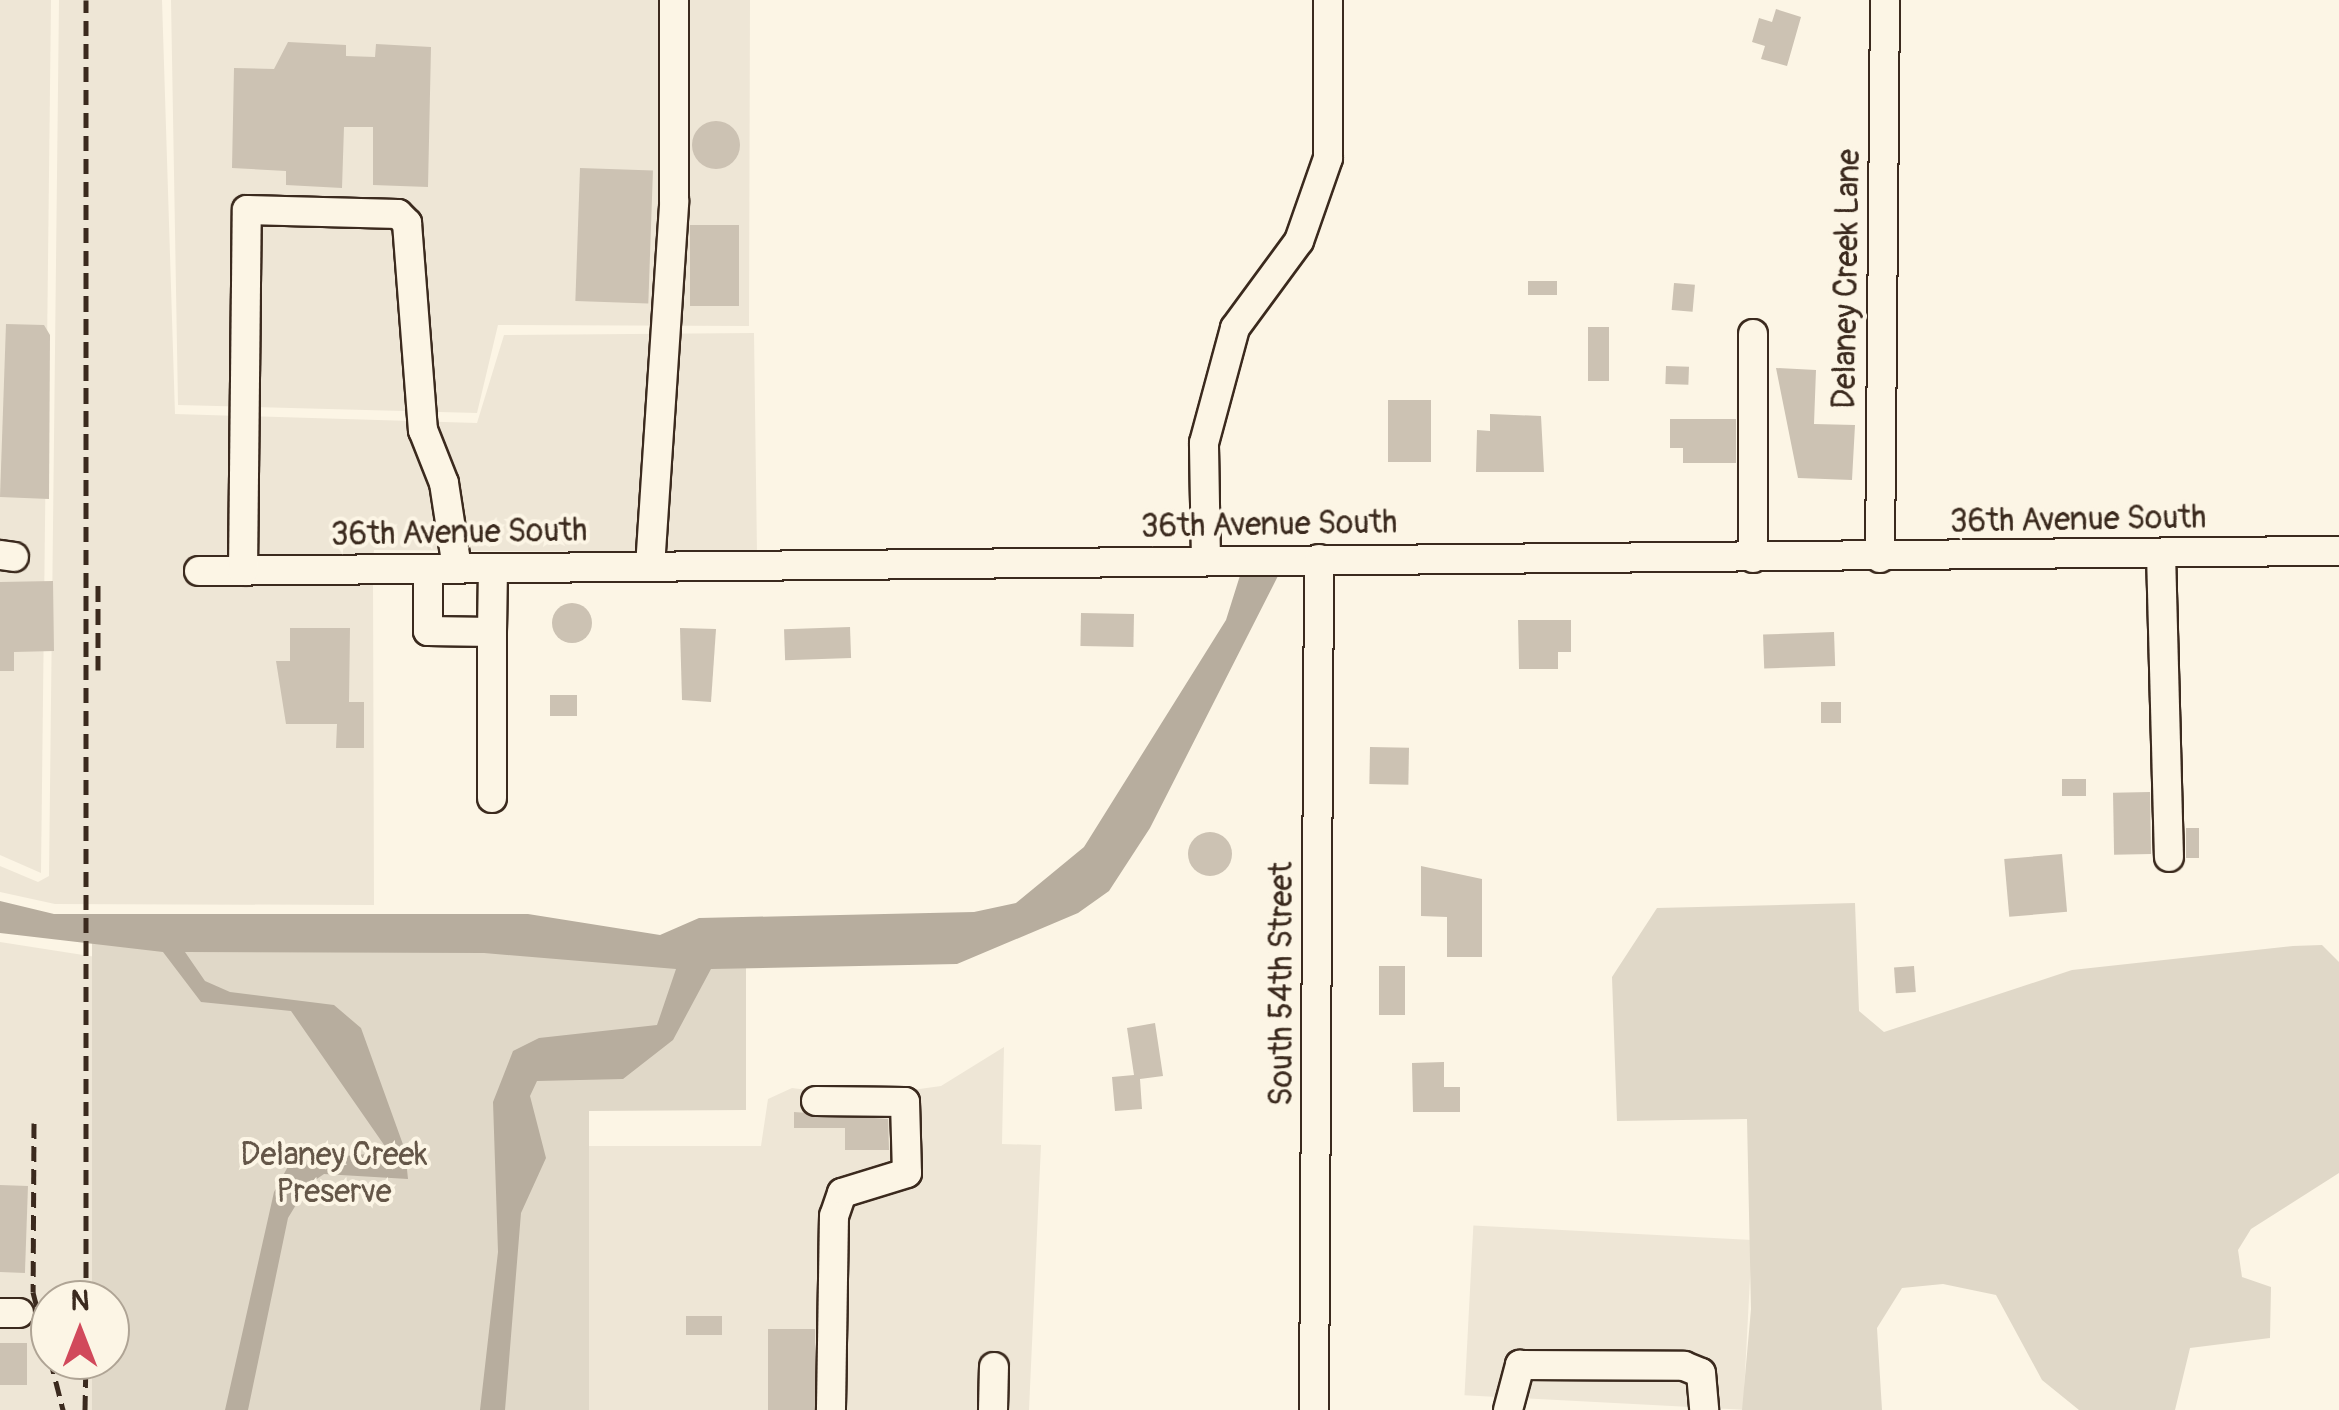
<!DOCTYPE html>
<html>
<head>
<meta charset="utf-8">
<style>
	body { margin:0 }
	#map { position:relative; width:2339px; height:1410px; overflow:hidden; background:#fcf5e5; font-family:Pangolin,sans-serif }
	div>[style] { position:absolute }
	[style*='--x'] { left:calc(var(--x)*1px); top:calc(var(--y)*1px); width:calc(var(--w)*1px); rotate:calc(var(--a)*1deg) }
	.built>* { inset:0; background:#eee6d6; transform-origin:0 0 }
	.green>* { inset:0; background:#e0d8c8 }
	.water>* { inset:0; background:#b7ad9e }
	.building>* { inset:0; background:#ccc2b3; transform-origin:0 0 }
	.round { border-radius:50% }
	.roads { filter:drop-shadow(2px 0 #3b2a1e) drop-shadow(-2px 0 #3b2a1e) drop-shadow(0 2px #3b2a1e) drop-shadow(0 -2px #3b2a1e) }
	.minor>* { height:28px; margin:-14px; padding:0 14px; transform-origin:14px; border-radius:14px; background:#fcf5e5 }
	.rail>* { height:5px; margin-top:-2.5px; transform-origin:0; background:repeating-linear-gradient(90deg,#3b2a1e 0 15px,transparent 0 23px) }
	span { translate:-50% -50%; white-space:nowrap; text-align:center; line-height:1.15; -webkit-text-stroke:8px #fcf5e5; paint-order:stroke }
	.street-label { font-size:32px; color:#3b2a1e }
	.park-label { font-size:32px; color:#645648 }
	.north { position:absolute; left:30px; top:1280px; width:100px; height:100px; box-sizing:border-box; background:#fcf5e5; border:2px solid #afa495; border-radius:50%; rotate:0deg; font-size:28px; font-weight:700; line-height:40px; text-align:center; color:#3b2a1e }
	.north::after { content:''; display:block; margin:auto; width:35px; height:45px; background:#d1495b; clip-path:polygon(50% 0,100% 100%,50% 72%,0 100%) }
</style>
</head>
<body>
<div id="map">
	<div class="built">
		<i style="clip-path:polygon(0 0,51px 0,41px 873px,0 855px)"></i>
		<i style="clip-path:polygon(59px 0,162px 0,175px 414px,477px 423px,504px 335px,754px 333px,757px 553px,374px 550px,373px 558px,190px 560px,190px 582px,373px 580px,374px 905px,55px 904px,0 892px,0 866px,38px 882px,49px 876px)"></i>
		<i style="clip-path:polygon(171px 0,750px 0,749px 326px,498px 325px,477px 413px,178px 405px)"></i>
		<i style="clip-path:polygon(0 942px,96px 957px,100px 1300px,50px 1300px,50px 1360px,101px 1360px,101px 1410px,0 1410px,0 1323px,28px 1323px,28px 1302px,0 1301px)"></i>
		<i style="clip-path:polygon(1004px 1047px,1002px 1144px,1041px 1145px,1029px 1410px,572px 1410px,577px 1146px,761px 1146px,768px 1099px,792px 1088px,862px 1097px,941px 1086px)"></i>
		<i style="left:1752px;top:1240px;width:170px;height:279px;rotate:93deg"></i>
	</div>
	<div class="green">
		<i style="clip-path:polygon(1855px 903px,1859px 1011px,1884px 1032px,2072px 970px,2293px 946px,2322px 945px,2339px 962px,2339px 1173px,2251px 1229px,2238px 1250px,2242px 1277px,2271px 1287px,2270px 1338px,2190px 1348px,2175px 1410px,2079px 1410px,2042px 1380px,1996px 1295px,1943px 1284px,1902px 1288px,1877px 1328px,1882px 1410px,1742px 1410px,1751px 1309px,1747px 1119px,1617px 1121px,1612px 977px,1657px 908px)"></i>
		<i style="clip-path:polygon(92px 935px,746px 938px,746px 1110px,589px 1111px,589px 1410px,92px 1410px,92px 1360px,110px 1360px,110px 1300px,92px 1300px)"></i>
	</div>
	<div class="water">
		<i style="clip-path:polygon(1243px 566px,1282px 568px,1150px 828px,1109px 891px,1078px 913px,957px 964px,711px 969px,673px 1040px,623px 1079px,537px 1081px,530px 1096px,546px 1158px,521px 1213px,505px 1410px,480px 1410px,498px 1252px,493px 1102px,513px 1051px,539px 1038px,657px 1025px,676px 969px,484px 953px,185px 952px,205px 981px,230px 992px,334px 1005px,361px 1028px,405px 1150px,408px 1179px,324px 1174px,308px 1185px,288px 1218px,248px 1410px,225px 1410px,274px 1192px,291px 1161px,389px 1152px,291px 1011px,201px 1002px,163px 952px,0 933px,0 901px,54px 914px,528px 914px,660px 935px,699px 918px,974px 912px,1016px 903px,1084px 847px,1226px 620px)"></i>
	</div>
	<div class="building">
		<i style="clip-path:polygon(1776px 9px,1801px 17px,1787px 66px,1761px 59px,1765px 46px,1752px 42px,1759px 18px,1772px 22px)"></i>
		<i style="clip-path:polygon(288px 42px,346px 45px,346px 56px,375px 57px,376px 44px,431px 47px,428px 187px,373px 185px,373px 127px,344px 127px,342px 188px,286px 185px,286px 171px,232px 168px,234px 68px,274px 69px)"></i>
		<i class="round" style="left:692px;top:121px;width:48px;height:48px"></i>
		<i style="left:580px;top:168px;width:73px;height:133px;rotate:2deg"></i>
		<i style="left:690px;top:225px;width:49px;height:81px"></i>
		<i style="left:1528px;top:281px;width:29px;height:14px"></i>
		<i style="left:1674px;top:283px;width:21px;height:27px;rotate:5deg"></i>
		<i style="clip-path:polygon(6px 324px,44px 325px,50px 335px,49px 499px,0 497px)"></i>
		<i style="left:1588px;top:327px;width:21px;height:54px"></i>
		<i style="left:1666px;top:366px;width:23px;height:18px;rotate:2deg"></i>
		<i style="clip-path:polygon(1776px 368px,1816px 370px,1814px 424px,1855px 425px,1852px 480px,1798px 478px)"></i>
		<i style="left:1388px;top:400px;width:43px;height:62px"></i>
		<i style="clip-path:polygon(1490px 414px,1541px 416px,1544px 472px,1476px 472px,1477px 430px,1490px 431px)"></i>
		<i style="clip-path:polygon(1670px 419px,1736px 419px,1736px 463px,1683px 463px,1683px 448px,1670px 448px)"></i>
		<i style="clip-path:polygon(53px 581px,54px 651px,14px 652px,14px 671px,0 671px,0 582px)"></i>
		<i class="round" style="left:552px;top:603px;width:40px;height:40px"></i>
		<i style="left:1081px;top:613px;width:53px;height:33px;rotate:1deg"></i>
		<i style="clip-path:polygon(1518px 620px,1571px 620px,1571px 652px,1558px 652px,1558px 669px,1519px 669px)"></i>
		<i style="left:850px;top:627px;width:31px;height:66px;rotate:88deg"></i>
		<i style="clip-path:polygon(290px 628px,350px 628px,349px 702px,364px 702px,364px 748px,336px 748px,337px 724px,286px 724px,276px 661px,290px 661px)"></i>
		<i style="clip-path:polygon(680px 628px,716px 629px,711px 702px,682px 700px)"></i>
		<i style="left:1834px;top:632px;width:34px;height:71px;rotate:88deg"></i>
		<i style="left:550px;top:695px;width:27px;height:21px"></i>
		<i style="left:1821px;top:702px;width:20px;height:21px"></i>
		<i style="left:1370px;top:747px;width:39px;height:37px;rotate:1deg"></i>
		<i style="left:2062px;top:779px;width:24px;height:17px"></i>
		<i style="left:2150px;top:792px;width:62px;height:37px;rotate:89deg"></i>
		<i style="left:2186px;top:828px;width:13px;height:30px"></i>
		<i class="round" style="left:1188px;top:832px;width:44px;height:44px"></i>
		<i style="left:2062px;top:854px;width:58px;height:58px;rotate:85deg"></i>
		<i style="clip-path:polygon(1421px 866px,1482px 879px,1482px 957px,1447px 957px,1447px 917px,1421px 916px)"></i>
		<i style="left:1379px;top:966px;width:26px;height:49px"></i>
		<i style="left:1914px;top:966px;width:26px;height:20px;rotate:86deg"></i>
		<i style="clip-path:polygon(1155px 1023px,1163px 1076px,1140px 1079px,1142px 1109px,1115px 1111px,1112px 1077px,1134px 1075px,1127px 1028px)"></i>
		<i style="clip-path:polygon(1444px 1062px,1444px 1087px,1460px 1087px,1460px 1112px,1413px 1112px,1412px 1063px)"></i>
		<i style="clip-path:polygon(794px 1112px,888px 1119px,889px 1150px,845px 1150px,845px 1128px,794px 1128px)"></i>
		<i style="left:0;top:1185px;width:28px;height:87px;rotate:2deg"></i>
		<i style="left:686px;top:1316px;width:36px;height:19px"></i>
		<i style="left:768px;top:1329px;width:47px;height:81px"></i>
		<i style="left:0;top:1343px;width:27px;height:42px"></i>
	</div>
	<div class="roads">
		<div class="minor">
			<i style="--x:1753;--y:334;--w:224;--a:90"></i>
			<i style="--x:2161;--y:553;--w:304;--a:88.5"></i>
			<i style="--x:0;--y:555;--w:14;--a:8"></i>
			<i style="--x:1880;--y:558;--w:558;--a:-89.49"></i>
			<i style="--x:1206;--y:561;--w:118;--a:-91"></i>
			<i style="--x:1204;--y:443;--w:119;--a:-74.9"></i>
			<i style="--x:1235;--y:328;--w:108;--a:-53.7"></i>
			<i style="--x:1299;--y:241;--w:88;--a:-70.7"></i>
			<i style="--x:1328;--y:158;--w:158;--a:-90"></i>
			<i style="--x:650;--y:567;--w:367;--a:-86.2"></i>
			<i style="--x:674;--y:201;--w:201;--a:-90"></i>
			<i style="--x:428;--y:569;--w:62;--a:90"></i>
			<i style="--x:428;--y:631;--w:64;--a:0.9"></i>
			<i style="--x:492;--y:632;--w:64;--a:-89.1"></i>
			<i style="--x:199;--y:571;--w:2140;--a:-0.54"></i>
			<i style="--x:243;--y:571;--w:361;--a:-89.4"></i>
			<i style="--x:247;--y:210;--w:151;--a:1.5"></i>
			<i style="--x:398;--y:214;--w:13;--a:45"></i>
			<i style="--x:407;--y:223;--w:208;--a:85.6"></i>
			<i style="--x:423;--y:430;--w:57;--a:68.4"></i>
			<i style="--x:444;--y:483;--w:86;--a:81.3"></i>
			<i style="--x:492;--y:798;--w:166;--a:-90"></i>
			<i style="--x:816;--y:1101;--w:89;--a:0.6"></i>
			<i style="--x:905;--y:1102;--w:71;--a:88.4"></i>
			<i style="--x:907;--y:1173;--w:68;--a:162.9"></i>
			<i style="--x:842;--y:1193;--w:24;--a:109"></i>
			<i style="--x:834;--y:1216;--w:194;--a:90.9"></i>
			<i style="--x:0;--y:1313;--w:19;--a:0"></i>
			<i style="--x:993;--y:1410;--w:43;--a:-88.7"></i>
			<i style="--x:1314;--y:1410;--w:851;--a:-89.66"></i>
			<i style="--x:1508;--y:1410;--w:47;--a:-75.1"></i>
			<i style="--x:1520;--y:1365;--w:164;--a:0.3"></i>
			<i style="--x:1684;--y:1366;--w:18;--a:22"></i>
			<i style="--x:1701;--y:1373;--w:37;--a:85"></i>
		</div>
	</div>
	<div class="rail">
		<i style="--x:98;--y:670;--w:85;--a:-90"></i>
		<i style="--x:34;--y:1123;--w:169;--a:90.3"></i>
		<i style="--x:33;--y:1292;--w:122;--a:75.7"></i>
		<i style="--x:86;--y:1300;--w:1300;--a:-90"></i>
		<i style="--x:85;--y:1410;--w:50;--a:-88.9"></i>
	</div>
	<div class="street-label">
		<span style="left:1847px;top:279px;rotate:-89deg">Delaney Creek Lane</span>
		<span style="left:2078px;top:520px;rotate:-1deg">36th Avenue South</span>
		<span style="left:1269px;top:525px;rotate:-1deg">36th Avenue South</span>
		<span style="left:459px;top:533px;rotate:-1deg">36th Avenue South</span>
		<span style="left:1282px;top:984px;rotate:-90deg">South 54th Street</span>
	</div>
	<div class="park-label">
		<span style="left:334px;top:1174px">Delaney Creek<br>Preserve</span>
	</div>
	<div class="north">N</div>
</div>
</body>
</html>
